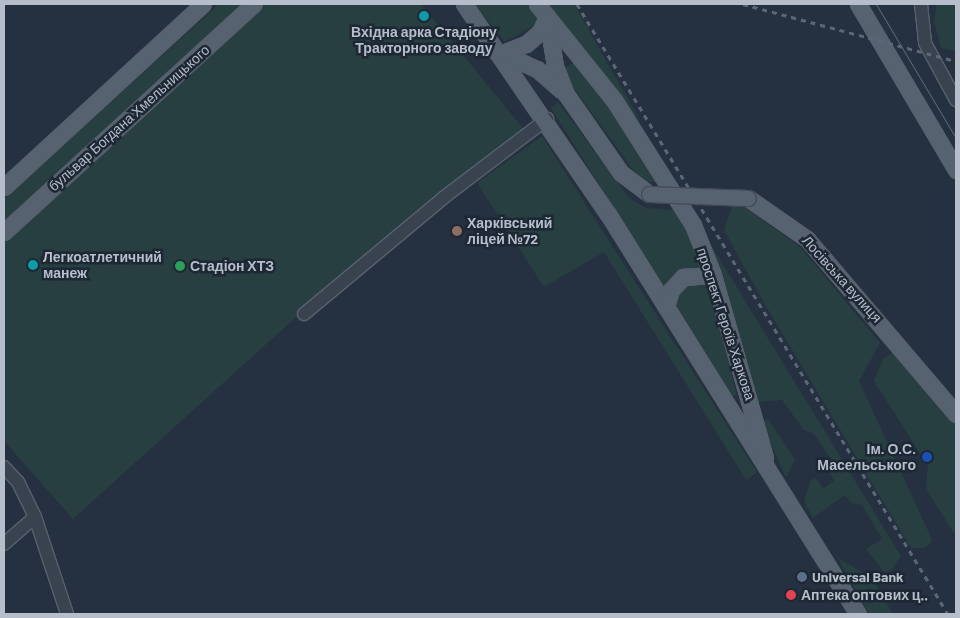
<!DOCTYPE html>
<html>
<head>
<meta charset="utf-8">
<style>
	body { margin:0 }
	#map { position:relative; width:960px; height:618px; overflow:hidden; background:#253140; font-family:Barlow,sans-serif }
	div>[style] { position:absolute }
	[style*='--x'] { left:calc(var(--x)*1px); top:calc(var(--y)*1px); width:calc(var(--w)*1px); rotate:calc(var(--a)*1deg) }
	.green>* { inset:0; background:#273f41 }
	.roads { filter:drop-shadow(1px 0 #57616d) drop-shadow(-1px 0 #57616d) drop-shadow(0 1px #57616d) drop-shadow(0 -1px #57616d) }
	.minor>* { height:12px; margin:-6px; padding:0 6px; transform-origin:6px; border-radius:6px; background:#394350 }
	.major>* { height:15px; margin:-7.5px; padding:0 7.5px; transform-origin:7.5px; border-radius:7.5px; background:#576270 }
	.tram>* { height:1px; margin:-0.5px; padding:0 0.5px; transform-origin:0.5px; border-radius:0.5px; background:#5b6777 }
	.rail>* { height:2.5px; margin-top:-1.25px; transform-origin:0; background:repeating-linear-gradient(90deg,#5b6777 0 5px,transparent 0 10px) }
	.bridges { filter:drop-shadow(1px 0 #424c59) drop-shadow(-1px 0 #424c59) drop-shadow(0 1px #424c59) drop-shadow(0 -1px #424c59) }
	.major-bridge>* { height:15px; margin:-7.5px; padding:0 7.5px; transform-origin:7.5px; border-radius:7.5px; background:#576270 }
	.dots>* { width:14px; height:14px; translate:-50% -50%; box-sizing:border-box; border:2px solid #1e2835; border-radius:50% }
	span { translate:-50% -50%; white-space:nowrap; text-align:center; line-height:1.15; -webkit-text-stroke:5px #1e2835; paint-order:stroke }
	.poi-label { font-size:14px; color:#b5beca; font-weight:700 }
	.left { translate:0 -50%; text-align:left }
	.right { translate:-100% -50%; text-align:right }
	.street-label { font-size:14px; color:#b5beca }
	.frame { position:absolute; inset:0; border:5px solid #b5beca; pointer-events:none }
</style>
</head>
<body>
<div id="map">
	<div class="green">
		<i style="clip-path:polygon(219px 4px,247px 4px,4px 223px,4px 199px)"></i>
		<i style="clip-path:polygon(263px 4px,421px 4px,527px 133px,326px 290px,73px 519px,4px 441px,4px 242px)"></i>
		<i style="clip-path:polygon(474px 4px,531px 4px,539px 13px,538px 23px,505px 42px)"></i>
		<i style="clip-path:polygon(545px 4px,574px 4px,641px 122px,632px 113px)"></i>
		<i style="clip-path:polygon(937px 4px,956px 4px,956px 51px,941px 48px,934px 21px)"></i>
		<i style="clip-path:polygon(579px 60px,662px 183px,647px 182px,633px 170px,561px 70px)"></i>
		<i style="clip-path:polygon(558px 102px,629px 198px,646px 208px,676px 210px,705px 267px,682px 271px,663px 286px,551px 108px)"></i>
		<i style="clip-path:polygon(542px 136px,757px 472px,746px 480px,604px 252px,544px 287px,477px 183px)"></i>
		<i style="clip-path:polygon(732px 206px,745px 207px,801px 248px,880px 343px,859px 381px,930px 535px,932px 542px,925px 548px,911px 548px,764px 303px,724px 230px)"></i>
		<i style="clip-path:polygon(708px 240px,901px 556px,891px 571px,884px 572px,866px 549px,882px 539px,862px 505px,851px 503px,845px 495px,813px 518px,804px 502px,810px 481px,816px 478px,823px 489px,834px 481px,828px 469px,830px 458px,814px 434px,804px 430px,782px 400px,756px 402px)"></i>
		<i style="clip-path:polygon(696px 280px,711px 283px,737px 397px,729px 394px,673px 302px,682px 284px)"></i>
		<i style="clip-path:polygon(893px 352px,956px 426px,956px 536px,926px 489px,928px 466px,874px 381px,884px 358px)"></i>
		<i style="clip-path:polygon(768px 419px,795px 459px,786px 478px,767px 435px,763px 421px)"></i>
		<i style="clip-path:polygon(837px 557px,873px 579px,893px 614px,869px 614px)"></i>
	</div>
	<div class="roads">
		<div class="minor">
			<i style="--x:921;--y:4;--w:39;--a:84"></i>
			<i style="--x:925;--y:43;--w:65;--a:61.5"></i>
			<i style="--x:304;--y:314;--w:181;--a:-39.8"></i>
			<i style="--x:443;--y:198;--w:131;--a:-37.2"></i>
			<i style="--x:4;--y:467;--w:21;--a:47"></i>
			<i style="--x:18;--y:482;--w:39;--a:64"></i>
			<i style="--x:35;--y:517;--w:102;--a:71.7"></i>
			<i style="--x:4;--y:544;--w:41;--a:-41.1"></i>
		</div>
		<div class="major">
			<i style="--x:464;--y:4;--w:255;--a:55.6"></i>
			<i style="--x:608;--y:214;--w:472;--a:58"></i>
			<i style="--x:537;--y:4;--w:123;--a:51.3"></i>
			<i style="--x:614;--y:100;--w:148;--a:57.7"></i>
			<i style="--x:693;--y:225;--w:54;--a:68.2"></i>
			<i style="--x:713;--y:275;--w:190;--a:74.1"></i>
			<i style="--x:858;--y:4;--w:193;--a:59.4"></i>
			<i style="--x:547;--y:18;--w:49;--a:80.5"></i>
			<i style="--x:555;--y:66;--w:30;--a:69"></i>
			<i style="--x:566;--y:94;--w:96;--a:55.2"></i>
			<i style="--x:621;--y:173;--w:35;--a:37"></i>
			<i style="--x:502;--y:53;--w:38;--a:25"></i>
			<i style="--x:537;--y:69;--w:32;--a:41"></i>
			<i style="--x:502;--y:53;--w:26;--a:-21"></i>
			<i style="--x:526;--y:44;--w:18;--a:-41"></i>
			<i style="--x:540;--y:32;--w:17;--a:-65"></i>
			<i style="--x:4;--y:187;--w:270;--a:-42.6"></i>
			<i style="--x:748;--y:198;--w:72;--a:34.8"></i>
			<i style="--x:807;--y:239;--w:230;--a:49.6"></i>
			<i style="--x:4;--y:232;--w:338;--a:-42.4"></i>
			<i style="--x:666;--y:307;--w:18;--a:-74"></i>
			<i style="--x:671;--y:290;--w:18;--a:-47"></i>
			<i style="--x:683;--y:277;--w:30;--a:-4"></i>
		</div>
	</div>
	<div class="tram">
		<i style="--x:876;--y:4;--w:156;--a:59.2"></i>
	</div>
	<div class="rail">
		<i style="--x:577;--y:4;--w:714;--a:58.69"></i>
		<i style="--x:743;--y:4;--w:220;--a:15"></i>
	</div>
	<div class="bridges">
		<div class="major-bridge">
			<i style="--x:649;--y:194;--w:99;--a:2.3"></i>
		</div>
	</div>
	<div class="dots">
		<i style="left:424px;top:16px;background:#0f9aa8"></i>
		<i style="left:457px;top:231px;background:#8d6e63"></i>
		<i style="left:33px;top:265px;background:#0f9aa8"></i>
		<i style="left:180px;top:266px;background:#2e9e5b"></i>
		<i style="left:927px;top:457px;background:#1a4fb4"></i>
		<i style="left:802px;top:577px;background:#5c6f8a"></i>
		<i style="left:791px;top:595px;background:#e0444e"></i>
	</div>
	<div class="poi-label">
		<span style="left:424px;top:40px">Вхідна арка Стадіону<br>Тракторного заводу</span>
		<span class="left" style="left:467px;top:231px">Харківський<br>ліцей №72</span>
		<span class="left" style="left:43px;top:265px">Легкоатлетичний<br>манеж</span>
		<span class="left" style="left:190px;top:266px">Стадіон ХТЗ</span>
		<span class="right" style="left:916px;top:457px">Ім. О.С.<br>Масельського</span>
		<span class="left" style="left:812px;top:577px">Universal Bank</span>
		<span class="left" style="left:801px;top:595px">Аптека оптових ц‥</span>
	</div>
	<div class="street-label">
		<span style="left:129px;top:118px;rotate:-42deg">бульвар Богдана Хмельницького</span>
		<span style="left:842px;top:279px;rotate:48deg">Лосівська вулиця</span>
		<span style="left:726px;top:324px;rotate:72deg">проспект Героїв Харкова</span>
	</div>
	<div class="frame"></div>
</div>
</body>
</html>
